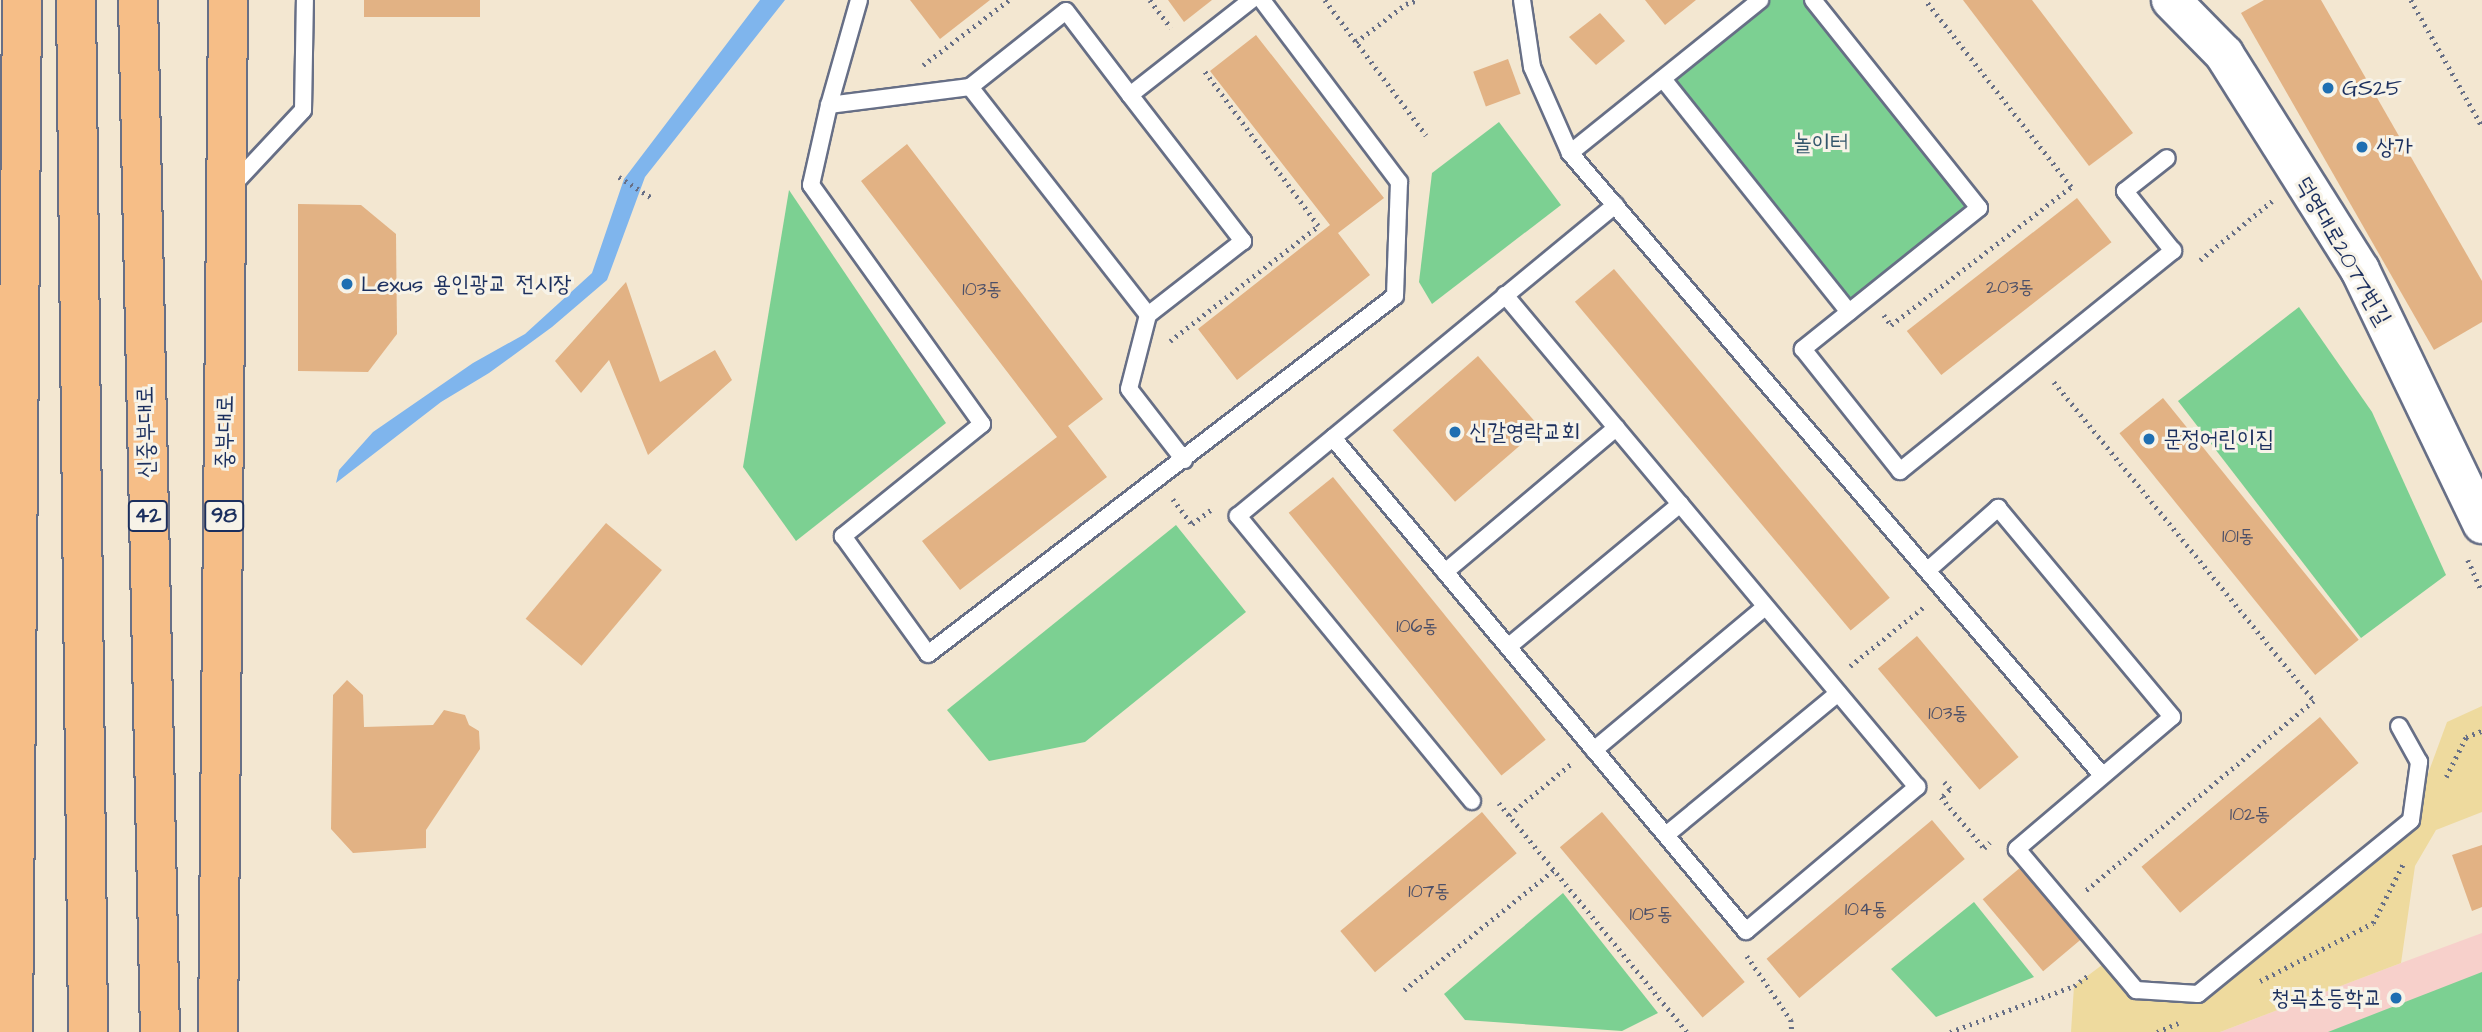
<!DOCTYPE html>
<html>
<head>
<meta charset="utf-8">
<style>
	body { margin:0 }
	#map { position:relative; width:2482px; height:1032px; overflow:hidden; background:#f3e7d1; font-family:"Architects Daughter","Poor Story",sans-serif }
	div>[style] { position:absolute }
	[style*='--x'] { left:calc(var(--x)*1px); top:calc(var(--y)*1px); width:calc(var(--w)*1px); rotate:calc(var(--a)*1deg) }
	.built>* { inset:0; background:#f7d0cb }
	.green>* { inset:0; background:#7cd092 }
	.sand>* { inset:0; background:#eeda9e }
	.water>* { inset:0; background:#7fb5ed }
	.building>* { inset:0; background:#e2b284; transform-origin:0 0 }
	.path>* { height:4.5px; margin-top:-2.25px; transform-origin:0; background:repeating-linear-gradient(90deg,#676f86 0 2px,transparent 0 7px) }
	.roads { filter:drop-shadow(2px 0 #676f86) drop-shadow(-2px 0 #676f86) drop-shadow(0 2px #676f86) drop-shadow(0 -2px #676f86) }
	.service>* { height:16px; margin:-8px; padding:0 8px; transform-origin:8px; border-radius:8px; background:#fff }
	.tertiary>* { height:38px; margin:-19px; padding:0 19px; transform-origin:19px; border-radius:19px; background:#fff }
	.primary>* { height:38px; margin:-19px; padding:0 19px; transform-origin:19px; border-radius:19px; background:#f6be87 }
	.trunk>* { height:38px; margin:-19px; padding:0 19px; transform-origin:19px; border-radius:19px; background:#f6be87 }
	.dots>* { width:19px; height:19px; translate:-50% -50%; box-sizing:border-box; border:4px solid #f7f3e8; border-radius:50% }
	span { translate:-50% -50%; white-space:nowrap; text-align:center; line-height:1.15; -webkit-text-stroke:6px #f7f3e8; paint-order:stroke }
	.number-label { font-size:19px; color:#4d5068 }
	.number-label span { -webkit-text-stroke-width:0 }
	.shield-label span { padding:2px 5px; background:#f7f3e8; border:2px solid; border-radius:5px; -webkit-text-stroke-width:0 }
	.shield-label { font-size:21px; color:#1b2f5e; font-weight:700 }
	.poi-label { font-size:23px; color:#1b2f5e }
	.left { translate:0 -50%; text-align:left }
	.right { translate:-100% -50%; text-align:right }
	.park-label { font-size:23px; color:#33576b }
	.street-label { font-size:23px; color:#1b2f5e }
</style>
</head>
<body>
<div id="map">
	<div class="built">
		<i style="clip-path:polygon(2482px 933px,2482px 1032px,2220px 1032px,2401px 963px)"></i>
	</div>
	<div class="green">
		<i style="clip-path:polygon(1760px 0,1813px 0,1979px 208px,1849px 312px,1663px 79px)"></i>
		<i style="clip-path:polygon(1499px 122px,1561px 205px,1432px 304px,1419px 282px,1432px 173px)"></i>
		<i style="clip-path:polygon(789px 190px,946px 423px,796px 541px,743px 467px)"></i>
		<i style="clip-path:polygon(2299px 307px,2372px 412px,2446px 575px,2361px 638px,2178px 401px)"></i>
		<i style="clip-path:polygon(1176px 525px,1246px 612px,1085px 742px,989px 761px,947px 710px)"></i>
		<i style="clip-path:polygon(1563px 893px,1658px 1013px,1622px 1031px,1465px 1020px,1444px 994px)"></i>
		<i style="clip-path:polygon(1974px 902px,2034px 977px,1936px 1017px,1891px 969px)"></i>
		<i style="clip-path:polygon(2482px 972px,2482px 1032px,2328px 1032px)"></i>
	</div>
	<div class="sand">
		<i style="clip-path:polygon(2482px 706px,2482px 812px,2436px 830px,2415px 866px,2401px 963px,2220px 1032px,2071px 1032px,2074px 986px,2110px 959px,2136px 990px,2198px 994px,2411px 820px,2447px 722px)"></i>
	</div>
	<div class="water">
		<i style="clip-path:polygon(760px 0,785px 0,645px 177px,607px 280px,552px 327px,489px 373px,441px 402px,336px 483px,339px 470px,373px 432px,473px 363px,525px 334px,592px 273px,624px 179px)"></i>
	</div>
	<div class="building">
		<i style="left:364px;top:0;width:116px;height:17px"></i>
		<i style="clip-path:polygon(910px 0,990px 0,940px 39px)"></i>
		<i style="clip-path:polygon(1168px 0,1212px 0,1184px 22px)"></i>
		<i style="clip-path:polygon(1645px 0,1696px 0,1665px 25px)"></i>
		<i style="clip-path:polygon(1963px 0,2032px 0,2133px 133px,2089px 166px)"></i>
		<i style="clip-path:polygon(2264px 0,2321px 0,2482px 281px,2482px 322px,2434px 350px,2241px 13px)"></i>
		<i style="clip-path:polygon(1600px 13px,1625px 41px,1596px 65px,1569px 37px)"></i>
		<i style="clip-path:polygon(1256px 35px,1384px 198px,1338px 233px,1370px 275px,1237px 380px,1198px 329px,1330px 225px,1210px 71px)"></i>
		<i style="left:1508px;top:59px;width:37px;height:37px;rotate:70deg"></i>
		<i style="clip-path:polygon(907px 144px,1103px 399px,1068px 426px,1107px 477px,960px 590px,922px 541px,1057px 437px,861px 181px)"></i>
		<i style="left:2077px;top:198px;width:56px;height:216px;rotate:52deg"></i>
		<i style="clip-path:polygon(298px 204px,361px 205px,396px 234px,397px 334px,368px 372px,298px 371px)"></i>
		<i style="left:1614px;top:269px;width:429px;height:51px;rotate:50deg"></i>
		<i style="clip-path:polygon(626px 282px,660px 382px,715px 350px,732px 380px,648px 455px,609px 360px,581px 393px,555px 361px)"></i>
		<i style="left:1478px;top:356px;width:95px;height:113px;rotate:49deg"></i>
		<i style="left:2163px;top:398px;width:311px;height:56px;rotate:51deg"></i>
		<i style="left:1333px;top:477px;width:338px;height:57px;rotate:51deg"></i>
		<i style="left:606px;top:523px;width:73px;height:125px;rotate:40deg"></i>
		<i style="left:1917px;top:636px;width:158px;height:51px;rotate:50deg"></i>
		<i style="clip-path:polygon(347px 680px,363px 695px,364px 727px,433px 725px,444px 710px,465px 715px,469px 725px,479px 731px,480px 749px,426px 830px,426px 848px,353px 853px,331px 829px,333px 695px)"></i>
		<i style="left:2320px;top:717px;width:60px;height:233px;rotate:50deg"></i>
		<i style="left:1482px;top:812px;width:54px;height:185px;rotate:50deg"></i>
		<i style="left:1602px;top:812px;width:222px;height:55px;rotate:50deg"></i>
		<i style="left:1932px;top:820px;width:51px;height:216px;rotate:50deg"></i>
		<i style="clip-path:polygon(2482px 845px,2482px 907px,2472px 911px,2452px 855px)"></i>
		<i style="left:2021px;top:867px;width:94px;height:50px;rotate:50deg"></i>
	</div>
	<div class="path">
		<i style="--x:1150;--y:0;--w:35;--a:53"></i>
		<i style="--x:1325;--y:0;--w:169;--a:53.2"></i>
		<i style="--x:2411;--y:0;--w:145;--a:60.6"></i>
		<i style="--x:1356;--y:42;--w:63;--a:-37.2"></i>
		<i style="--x:1406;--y:4;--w:13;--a:-18"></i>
		<i style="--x:923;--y:65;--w:108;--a:-37.1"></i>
		<i style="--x:619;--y:177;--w:41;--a:32.2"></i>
		<i style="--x:2200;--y:260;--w:93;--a:-39.3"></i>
		<i style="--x:1884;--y:315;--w:12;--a:55"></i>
		<i style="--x:1891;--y:325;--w:227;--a:-37.5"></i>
		<i style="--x:2071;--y:187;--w:237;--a:-128"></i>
		<i style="--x:1170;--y:341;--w:187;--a:-37.8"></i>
		<i style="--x:1318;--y:226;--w:192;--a:-126.3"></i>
		<i style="--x:2054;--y:382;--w:412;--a:50.8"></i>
		<i style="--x:2314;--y:701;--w:297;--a:140.2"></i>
		<i style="--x:1173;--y:499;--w:31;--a:53"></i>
		<i style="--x:1192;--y:524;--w:26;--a:-37"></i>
		<i style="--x:2468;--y:560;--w:34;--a:66"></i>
		<i style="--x:1850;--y:666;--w:96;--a:-38.7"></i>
		<i style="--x:2446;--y:777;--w:45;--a:-63.4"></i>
		<i style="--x:2466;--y:737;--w:17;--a:-21"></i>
		<i style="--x:1943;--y:796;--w:10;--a:-45"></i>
		<i style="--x:1950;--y:789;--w:9;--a:-131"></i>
		<i style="--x:1941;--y:797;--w:67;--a:49.9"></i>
		<i style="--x:1984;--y:848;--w:8;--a:-45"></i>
		<i style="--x:1499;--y:803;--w:296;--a:50.6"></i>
		<i style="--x:1509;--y:815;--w:83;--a:-39.6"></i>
		<i style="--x:1747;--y:956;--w:78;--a:55.5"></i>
		<i style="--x:1791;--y:1020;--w:12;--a:85"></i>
		<i style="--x:2260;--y:981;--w:127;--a:-27.2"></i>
		<i style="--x:2373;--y:923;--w:66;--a:-63"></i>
		<i style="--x:1404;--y:990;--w:192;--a:-38.7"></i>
		<i style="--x:1950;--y:1032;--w:132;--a:-20.4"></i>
		<i style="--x:2074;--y:986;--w:20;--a:-37"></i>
		<i style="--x:2157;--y:1032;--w:23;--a:-23"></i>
	</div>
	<div class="roads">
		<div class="service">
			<i style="--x:859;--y:0;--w:109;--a:105.9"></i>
			<i style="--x:829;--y:105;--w:82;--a:102.7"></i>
			<i style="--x:811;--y:185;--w:294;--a:54.4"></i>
			<i style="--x:982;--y:424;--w:179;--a:141.1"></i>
			<i style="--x:843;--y:536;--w:145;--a:54.2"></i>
			<i style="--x:928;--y:654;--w:588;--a:-37.47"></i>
			<i style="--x:1395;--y:296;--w:114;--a:-88"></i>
			<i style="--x:1399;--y:182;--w:228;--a:-127"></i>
			<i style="--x:1522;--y:0;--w:68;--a:81.5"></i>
			<i style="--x:1532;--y:67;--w:94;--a:66.2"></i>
			<i style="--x:1570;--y:153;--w:818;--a:49.46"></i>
			<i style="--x:1813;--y:0;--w:266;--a:51.4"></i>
			<i style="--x:1979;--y:208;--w:226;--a:141.3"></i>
			<i style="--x:1803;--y:349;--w:156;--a:51.5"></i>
			<i style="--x:1900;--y:471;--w:351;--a:-38.9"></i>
			<i style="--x:2173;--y:251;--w:77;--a:-128.7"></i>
			<i style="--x:2125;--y:191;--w:53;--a:-38.2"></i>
			<i style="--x:1663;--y:79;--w:298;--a:51.4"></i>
			<i style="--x:970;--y:87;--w:122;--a:-38.4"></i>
			<i style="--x:1066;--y:11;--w:106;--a:52.7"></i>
			<i style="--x:1130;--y:95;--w:154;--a:-38.1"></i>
			<i style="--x:1130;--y:95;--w:185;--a:52.3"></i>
			<i style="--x:1243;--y:241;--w:120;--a:142.1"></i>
			<i style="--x:829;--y:105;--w:142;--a:-7.3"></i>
			<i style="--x:970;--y:87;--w:289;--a:52"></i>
			<i style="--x:1148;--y:315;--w:76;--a:104.4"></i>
			<i style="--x:1129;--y:389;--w:90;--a:52.2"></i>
			<i style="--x:1570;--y:153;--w:244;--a:-38.8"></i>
			<i style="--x:232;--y:186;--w:104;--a:-46.9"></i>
			<i style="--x:303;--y:110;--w:110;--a:-89"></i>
			<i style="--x:1333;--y:438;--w:643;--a:50.05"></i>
			<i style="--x:1746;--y:931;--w:224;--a:-40.1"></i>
			<i style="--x:1917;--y:787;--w:642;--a:-129.94"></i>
			<i style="--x:1928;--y:570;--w:94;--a:-41.5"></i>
			<i style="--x:1998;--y:508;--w:272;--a:50.2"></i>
			<i style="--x:2172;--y:717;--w:204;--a:139.6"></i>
			<i style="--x:2017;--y:849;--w:185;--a:49.8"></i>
			<i style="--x:2136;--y:990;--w:62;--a:3.7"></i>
			<i style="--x:2198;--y:994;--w:275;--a:-39.2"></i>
			<i style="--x:2411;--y:820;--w:59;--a:-82.1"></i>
			<i style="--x:2419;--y:762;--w:41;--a:-119.1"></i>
			<i style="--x:1445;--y:572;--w:224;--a:-40.1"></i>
			<i style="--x:1508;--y:647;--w:224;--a:-39.7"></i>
			<i style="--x:1594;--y:750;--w:223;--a:-39.9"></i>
			<i style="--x:1472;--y:801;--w:369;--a:-129.4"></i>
			<i style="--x:1238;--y:516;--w:489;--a:-39.5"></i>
			<i style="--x:1666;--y:835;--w:223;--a:-39.5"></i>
		</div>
		<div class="tertiary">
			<i style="--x:2171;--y:0;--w:76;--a:45.5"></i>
			<i style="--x:2224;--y:54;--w:255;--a:57.8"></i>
			<i style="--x:2360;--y:270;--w:282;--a:64.3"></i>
		</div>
		<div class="primary">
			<i style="--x:13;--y:1032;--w:1032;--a:-89.5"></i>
			<i style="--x:218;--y:1032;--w:1032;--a:-89.44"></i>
		</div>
		<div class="trunk">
			<i style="--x:76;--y:0;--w:1032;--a:89.33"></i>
			<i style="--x:138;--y:0;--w:1032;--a:88.78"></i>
		</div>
	</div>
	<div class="dots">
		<i style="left:2328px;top:88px;background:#1f6fb2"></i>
		<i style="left:2362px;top:147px;background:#1f6fb2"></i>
		<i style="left:347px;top:284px;background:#1f6fb2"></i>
		<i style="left:1455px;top:432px;background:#1f6fb2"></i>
		<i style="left:2149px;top:439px;background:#1f6fb2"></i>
		<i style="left:2396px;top:998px;background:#1f6fb2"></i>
	</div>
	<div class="number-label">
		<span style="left:2010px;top:288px">203동</span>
		<span style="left:982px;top:290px">103동</span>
		<span style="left:2238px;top:537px">101동</span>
		<span style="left:1417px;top:627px">106동</span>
		<span style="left:1948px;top:714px">103동</span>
		<span style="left:2250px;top:815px">102동</span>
		<span style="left:1429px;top:892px">107동</span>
		<span style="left:1866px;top:910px">104동</span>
		<span style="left:1651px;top:915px">105동</span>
	</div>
	<div class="shield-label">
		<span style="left:148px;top:516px">42</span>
		<span style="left:224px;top:516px">98</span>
	</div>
	<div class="poi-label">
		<span class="left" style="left:2342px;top:88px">GS25</span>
		<span class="left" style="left:2376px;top:147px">상가</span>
		<span class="left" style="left:361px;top:284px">Lexus 용인광교 전시장</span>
		<span class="left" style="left:1469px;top:432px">신갈영락교회</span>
		<span class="left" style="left:2163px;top:439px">문정어린이집</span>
		<span class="right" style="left:2382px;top:998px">청곡초등학교</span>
	</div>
	<div class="park-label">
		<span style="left:1821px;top:143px">놀이터</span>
	</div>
	<div class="street-label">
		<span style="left:2343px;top:251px;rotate:60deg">덕영대로2077번길</span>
		<span style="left:146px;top:432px;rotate:-91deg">신중부대로</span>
		<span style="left:225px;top:432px;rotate:-89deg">중부대로</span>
	</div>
</div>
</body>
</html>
